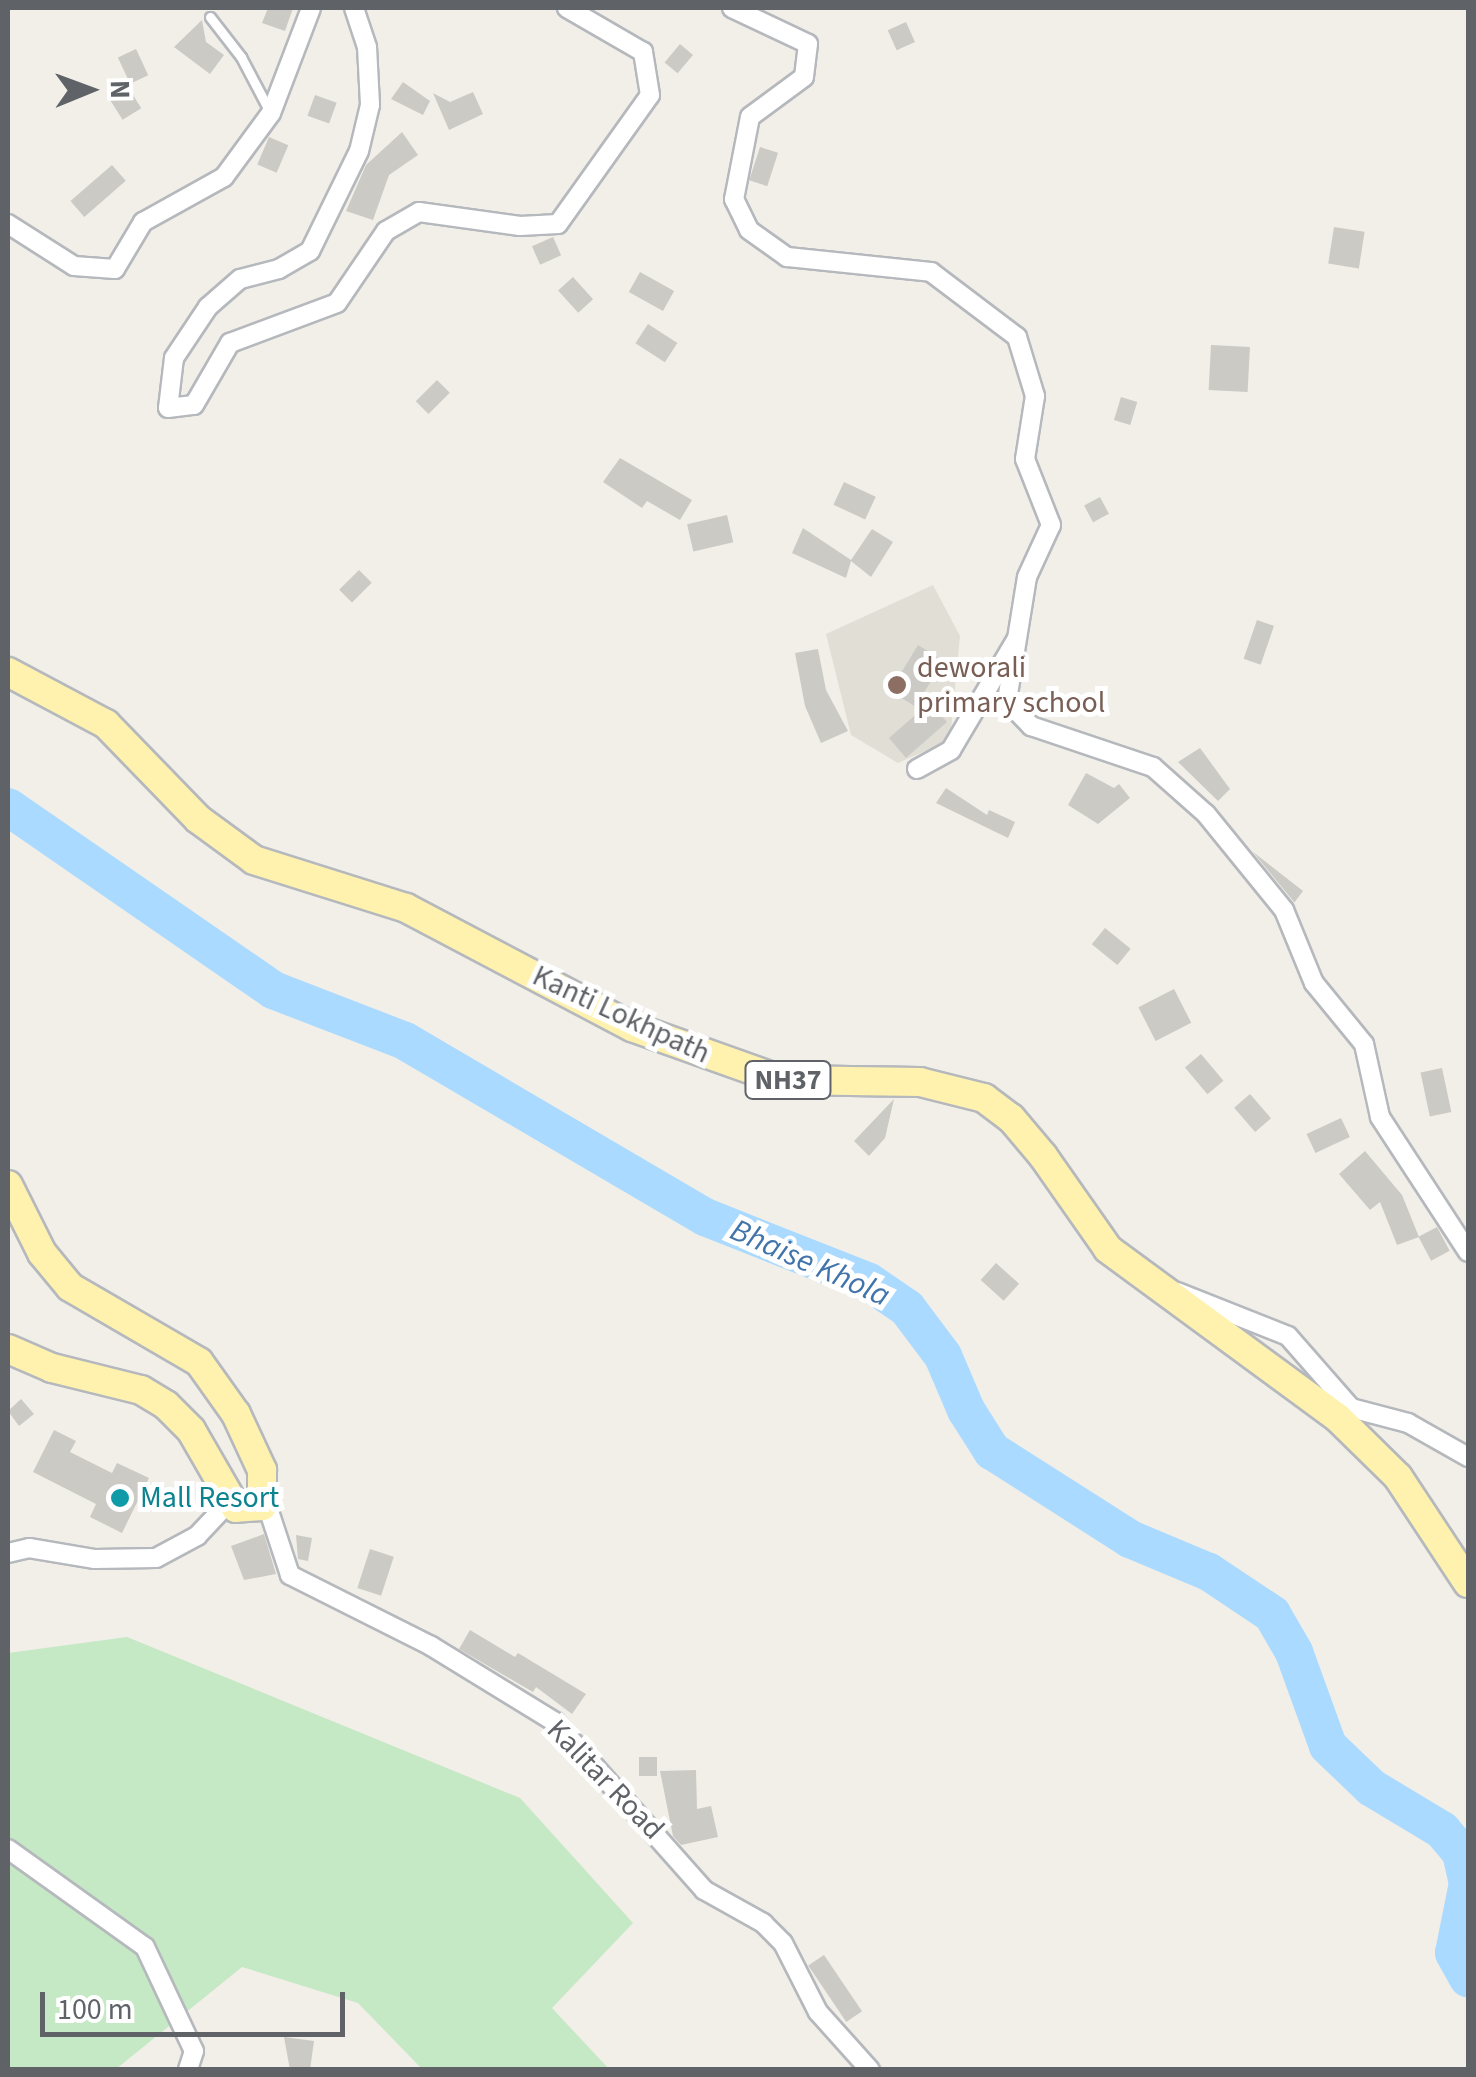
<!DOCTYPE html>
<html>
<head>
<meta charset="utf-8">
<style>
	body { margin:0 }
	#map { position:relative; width:1476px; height:2077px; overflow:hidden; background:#f1efe8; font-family:"Source Sans 3",sans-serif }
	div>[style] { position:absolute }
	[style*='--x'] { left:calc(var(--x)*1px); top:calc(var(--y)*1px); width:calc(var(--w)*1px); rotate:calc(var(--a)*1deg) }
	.education>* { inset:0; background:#e1ded6 }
	.green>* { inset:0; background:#c5e8c5 }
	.river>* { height:38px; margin:-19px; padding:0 19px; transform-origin:19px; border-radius:19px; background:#aadaff }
	.building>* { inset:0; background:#cccac5; transform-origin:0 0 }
	.roads { filter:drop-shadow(2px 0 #b5b8bc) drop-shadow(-2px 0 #b5b8bc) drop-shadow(0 2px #b5b8bc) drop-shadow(0 -2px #b5b8bc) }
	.service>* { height:9px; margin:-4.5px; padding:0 4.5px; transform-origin:4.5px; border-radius:4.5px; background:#fff }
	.minor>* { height:18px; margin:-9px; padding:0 9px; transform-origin:9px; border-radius:9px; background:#fff }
	.primary>* { height:28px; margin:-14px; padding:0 14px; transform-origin:14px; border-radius:14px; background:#fff2af }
	.dots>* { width:28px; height:28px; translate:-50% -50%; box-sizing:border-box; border:5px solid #fff; border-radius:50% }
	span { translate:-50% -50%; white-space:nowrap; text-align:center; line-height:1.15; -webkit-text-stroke:10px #fff; paint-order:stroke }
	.shield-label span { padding:2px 8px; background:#fff; border:2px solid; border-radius:8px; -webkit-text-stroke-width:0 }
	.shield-label { font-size:28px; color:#5f6368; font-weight:700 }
	.education-label { font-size:30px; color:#785e54 }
	.left { translate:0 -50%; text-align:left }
	.street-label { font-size:30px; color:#5f6368 }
	.culture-label { font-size:30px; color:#0d838f }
	.water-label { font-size:32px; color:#4174aa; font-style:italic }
	.frame { position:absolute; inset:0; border:10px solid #5f6368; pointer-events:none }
	.north { position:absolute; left:40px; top:40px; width:100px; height:100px; -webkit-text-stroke:8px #fff; paint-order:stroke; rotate:89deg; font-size:28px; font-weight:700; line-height:40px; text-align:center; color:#5f6368 }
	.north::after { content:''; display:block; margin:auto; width:35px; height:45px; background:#5f6368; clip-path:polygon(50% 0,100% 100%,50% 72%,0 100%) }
	.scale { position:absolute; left:40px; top:1992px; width:305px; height:45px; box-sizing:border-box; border:5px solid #5f6368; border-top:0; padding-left:12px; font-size:30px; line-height:35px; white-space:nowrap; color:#5f6368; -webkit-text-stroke:8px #fff; paint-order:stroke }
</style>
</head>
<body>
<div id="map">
	<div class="education">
		<i style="clip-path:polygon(933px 585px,960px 636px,950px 740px,898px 763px,851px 735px,826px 634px)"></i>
	</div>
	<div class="green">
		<i style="clip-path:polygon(127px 1637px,520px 1798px,633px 1923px,552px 2008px,609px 2069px,422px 2069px,358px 2003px,242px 1967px,116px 2069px,8px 2069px,8px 1653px)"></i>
	</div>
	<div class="river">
		<i style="--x:8;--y:807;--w:322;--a:34.6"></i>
		<i style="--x:273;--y:990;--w:142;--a:21.1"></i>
		<i style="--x:405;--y:1041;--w:348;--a:30.4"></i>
		<i style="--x:705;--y:1217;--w:176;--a:21.6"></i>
		<i style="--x:869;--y:1282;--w:46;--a:34.4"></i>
		<i style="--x:907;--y:1308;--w:60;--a:53.1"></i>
		<i style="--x:943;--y:1356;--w:59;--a:66.9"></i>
		<i style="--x:966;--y:1410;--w:49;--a:57.6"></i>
		<i style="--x:992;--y:1451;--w:164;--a:32.5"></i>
		<i style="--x:1130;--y:1539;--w:86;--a:22.7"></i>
		<i style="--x:1209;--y:1572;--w:76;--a:33.7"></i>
		<i style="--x:1272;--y:1614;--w:44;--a:59.9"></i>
		<i style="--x:1294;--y:1652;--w:100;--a:70.1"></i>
		<i style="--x:1328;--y:1746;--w:61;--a:43.7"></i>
		<i style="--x:1372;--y:1788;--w:82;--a:31"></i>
		<i style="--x:1442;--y:1830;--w:30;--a:50"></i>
		<i style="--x:1461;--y:1853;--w:31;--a:77"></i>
		<i style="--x:1468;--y:1883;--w:71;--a:101.3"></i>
		<i style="--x:1454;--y:1953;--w:29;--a:61"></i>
	</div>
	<div class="building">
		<i style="clip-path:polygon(268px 8px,293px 8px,285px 31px,262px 23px)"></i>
		<i style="clip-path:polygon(202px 20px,206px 42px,224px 55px,210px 74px,174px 47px)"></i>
		<i style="left:906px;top:22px;width:22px;height:20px;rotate:66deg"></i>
		<i style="left:680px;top:44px;width:17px;height:24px;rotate:40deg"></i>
		<i style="left:136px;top:49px;width:29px;height:20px;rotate:65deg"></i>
		<i style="clip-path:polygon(403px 82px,430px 101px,423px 115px,391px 99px)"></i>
		<i style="left:128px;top:87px;width:25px;height:22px;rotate:58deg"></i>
		<i style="clip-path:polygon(473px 92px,483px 114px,449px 130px,433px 93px,450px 102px)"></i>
		<i style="left:315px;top:95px;width:23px;height:22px;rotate:20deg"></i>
		<i style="clip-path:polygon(402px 132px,418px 155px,389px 175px,373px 220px,346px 211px,366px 165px)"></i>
		<i style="left:269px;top:137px;width:21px;height:30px;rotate:23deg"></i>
		<i style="left:760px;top:147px;width:19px;height:35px;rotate:18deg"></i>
		<i style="left:112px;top:165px;width:21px;height:55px;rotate:49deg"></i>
		<i style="left:1334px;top:227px;width:31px;height:37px;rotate:9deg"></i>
		<i style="left:553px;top:237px;width:20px;height:23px;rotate:66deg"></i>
		<i style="left:640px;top:272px;width:39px;height:23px;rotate:29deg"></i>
		<i style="left:573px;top:277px;width:30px;height:20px;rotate:48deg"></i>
		<i style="left:648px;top:324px;width:35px;height:23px;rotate:33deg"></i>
		<i style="left:1211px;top:345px;width:39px;height:45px;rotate:3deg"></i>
		<i style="left:437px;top:380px;width:18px;height:30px;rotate:45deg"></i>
		<i style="left:1121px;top:397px;width:17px;height:24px;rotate:17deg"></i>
		<i style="clip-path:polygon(620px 458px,692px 500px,680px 520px,647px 501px,642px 508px,603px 482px)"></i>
		<i style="left:844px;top:482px;width:35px;height:25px;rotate:25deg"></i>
		<i style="left:1100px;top:497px;width:19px;height:18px;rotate:62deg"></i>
		<i style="left:727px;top:515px;width:28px;height:41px;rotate:77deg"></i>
		<i style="clip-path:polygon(803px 528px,851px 560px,872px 529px,893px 542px,871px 577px,851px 561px,846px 578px,792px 553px)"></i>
		<i style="left:359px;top:570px;width:18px;height:28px;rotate:45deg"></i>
		<i style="left:1257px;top:620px;width:18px;height:41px;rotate:19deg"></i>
		<i style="clip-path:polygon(918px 645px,944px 661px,923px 694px,947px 722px,906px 758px,889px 738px,921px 710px,890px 691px)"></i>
		<i style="clip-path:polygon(818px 649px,826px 690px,848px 731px,821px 743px,805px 706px,795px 653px)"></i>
		<i style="clip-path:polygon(1200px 748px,1230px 789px,1218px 801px,1178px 762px)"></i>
		<i style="clip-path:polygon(1086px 773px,1114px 788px,1119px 784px,1130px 798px,1098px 824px,1068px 805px)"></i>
		<i style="clip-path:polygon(946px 788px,987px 815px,989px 810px,1015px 822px,1008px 838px,936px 803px)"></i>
		<i style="clip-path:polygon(1253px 852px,1303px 891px,1294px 903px,1294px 902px)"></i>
		<i style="left:1105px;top:928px;width:33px;height:21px;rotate:39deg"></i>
		<i style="left:1174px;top:989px;width:38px;height:40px;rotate:63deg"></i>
		<i style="left:1201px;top:1054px;width:35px;height:21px;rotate:50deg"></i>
		<i style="left:1442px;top:1068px;width:45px;height:22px;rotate:78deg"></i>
		<i style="left:1250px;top:1094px;width:32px;height:21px;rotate:49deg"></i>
		<i style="clip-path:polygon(894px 1099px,885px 1138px,869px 1156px,854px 1141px)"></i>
		<i style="left:1341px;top:1118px;width:21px;height:38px;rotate:65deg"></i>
		<i style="clip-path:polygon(1365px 1151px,1402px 1195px,1419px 1237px,1397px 1245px,1380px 1202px,1370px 1210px,1339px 1174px)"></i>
		<i style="left:1437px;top:1227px;width:27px;height:21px;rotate:62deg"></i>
		<i style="left:996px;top:1263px;width:31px;height:23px;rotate:42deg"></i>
		<i style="clip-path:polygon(21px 1399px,34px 1414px,19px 1426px,8px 1411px)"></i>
		<i style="clip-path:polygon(54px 1430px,76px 1441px,70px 1452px,112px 1473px,117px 1463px,149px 1478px,122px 1533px,90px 1517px,96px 1504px,33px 1472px)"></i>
		<i style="clip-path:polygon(264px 1534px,276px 1574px,244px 1580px,231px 1546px)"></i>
		<i style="clip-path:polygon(296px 1535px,312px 1538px,308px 1561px,298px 1559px)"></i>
		<i style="left:370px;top:1549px;width:25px;height:41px;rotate:18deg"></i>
		<i style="clip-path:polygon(470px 1630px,515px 1657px,518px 1653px,586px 1694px,572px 1714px,536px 1687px,533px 1692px,459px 1649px)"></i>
		<i style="left:639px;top:1757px;width:18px;height:19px"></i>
		<i style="clip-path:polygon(696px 1770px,697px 1809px,711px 1806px,718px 1837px,681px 1845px,673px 1836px,660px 1771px)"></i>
		<i style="left:824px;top:1955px;width:68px;height:19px;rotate:56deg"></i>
		<i style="clip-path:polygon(284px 2037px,314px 2041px,310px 2070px,290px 2070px)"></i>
	</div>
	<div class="roads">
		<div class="service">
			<i style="--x:210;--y:17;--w:51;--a:52.2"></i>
			<i style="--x:241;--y:57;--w:62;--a:62.2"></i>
		</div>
		<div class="minor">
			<i style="--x:354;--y:8;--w:41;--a:71.6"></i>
			<i style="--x:367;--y:47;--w:58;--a:87"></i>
			<i style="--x:370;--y:105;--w:47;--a:103.4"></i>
			<i style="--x:359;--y:151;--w:111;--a:116.1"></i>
			<i style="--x:310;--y:251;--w:36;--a:150"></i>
			<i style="--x:279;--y:269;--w:40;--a:165.6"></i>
			<i style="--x:240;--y:279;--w:43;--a:138.8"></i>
			<i style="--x:208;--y:307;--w:61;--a:123.7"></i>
			<i style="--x:174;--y:358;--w:50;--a:96.8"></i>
			<i style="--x:168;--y:408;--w:26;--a:-7"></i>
			<i style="--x:194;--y:405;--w:72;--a:-59.9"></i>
			<i style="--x:230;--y:343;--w:114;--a:-20.5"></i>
			<i style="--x:337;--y:303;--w:87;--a:-55.8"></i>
			<i style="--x:386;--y:231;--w:38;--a:-30"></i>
			<i style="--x:419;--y:212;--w:102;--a:7.9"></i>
			<i style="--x:520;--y:226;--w:38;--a:-3"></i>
			<i style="--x:558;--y:224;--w:158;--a:-54.5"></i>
			<i style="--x:650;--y:95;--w:44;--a:-99.2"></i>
			<i style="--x:643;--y:52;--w:88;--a:-149.9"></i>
			<i style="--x:732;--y:8;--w:84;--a:25.3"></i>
			<i style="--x:808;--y:44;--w:33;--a:97"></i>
			<i style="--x:804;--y:77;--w:67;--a:143.5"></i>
			<i style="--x:750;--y:117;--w:84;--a:101"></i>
			<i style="--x:734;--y:199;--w:34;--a:64"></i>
			<i style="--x:749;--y:230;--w:47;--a:35.4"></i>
			<i style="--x:787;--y:257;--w:145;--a:5.9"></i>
			<i style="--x:931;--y:272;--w:108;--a:37.1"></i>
			<i style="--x:1017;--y:337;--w:62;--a:73"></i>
			<i style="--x:1035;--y:396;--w:64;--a:99"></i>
			<i style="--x:1025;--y:459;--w:71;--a:68.5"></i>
			<i style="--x:1051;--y:525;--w:57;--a:114.8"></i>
			<i style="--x:1027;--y:577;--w:126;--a:99.2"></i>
			<i style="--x:1007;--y:701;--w:35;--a:46"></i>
			<i style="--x:1031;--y:726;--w:129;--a:18.6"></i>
			<i style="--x:1153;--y:767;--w:71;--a:41.6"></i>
			<i style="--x:1206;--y:814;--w:124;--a:50.9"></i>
			<i style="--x:1284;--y:910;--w:79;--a:67.7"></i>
			<i style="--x:1314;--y:983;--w:79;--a:50.7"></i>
			<i style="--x:1364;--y:1044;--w:75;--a:77.6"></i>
			<i style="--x:1380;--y:1117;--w:161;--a:56.9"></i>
			<i style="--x:8;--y:224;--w:78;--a:32.5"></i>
			<i style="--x:74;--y:266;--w:41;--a:4.2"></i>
			<i style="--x:115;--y:269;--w:55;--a:-59.2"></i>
			<i style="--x:143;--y:222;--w:93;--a:-29.1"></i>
			<i style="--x:224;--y:177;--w:79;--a:-53.7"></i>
			<i style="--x:271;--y:113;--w:112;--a:-69.1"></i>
			<i style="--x:917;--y:769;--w:39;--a:-29"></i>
			<i style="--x:951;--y:750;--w:128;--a:-59.4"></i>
			<i style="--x:1177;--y:1292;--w:119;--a:21.6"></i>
			<i style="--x:1288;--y:1336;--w:96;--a:48.8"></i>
			<i style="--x:1351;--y:1408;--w:59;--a:14.7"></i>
			<i style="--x:1408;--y:1423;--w:69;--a:29.5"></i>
			<i style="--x:265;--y:1499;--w:80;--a:71.8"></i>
			<i style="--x:290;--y:1575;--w:158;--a:26.7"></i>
			<i style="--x:431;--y:1646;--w:145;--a:31.5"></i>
			<i style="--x:555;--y:1722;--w:225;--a:48.4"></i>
			<i style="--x:704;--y:1890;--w:68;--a:29.2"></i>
			<i style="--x:763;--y:1923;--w:28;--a:45"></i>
			<i style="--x:783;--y:1943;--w:77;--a:63.1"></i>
			<i style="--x:818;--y:2012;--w:78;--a:48.1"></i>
			<i style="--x:8;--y:1553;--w:22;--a:-13"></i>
			<i style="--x:29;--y:1548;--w:67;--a:9.5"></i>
			<i style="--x:95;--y:1559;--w:61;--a:-0.9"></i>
			<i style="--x:156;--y:1558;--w:47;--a:-28.2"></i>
			<i style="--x:197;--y:1536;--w:48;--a:-46.7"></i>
			<i style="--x:8;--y:1849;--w:168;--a:35.6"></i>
			<i style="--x:145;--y:1947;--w:115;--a:64.8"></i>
			<i style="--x:194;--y:2051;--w:20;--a:108"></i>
		</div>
		<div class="primary">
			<i style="--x:8;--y:672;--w:111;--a:28"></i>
			<i style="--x:106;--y:724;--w:132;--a:45.9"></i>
			<i style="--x:198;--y:819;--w:69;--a:36.2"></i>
			<i style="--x:254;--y:860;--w:159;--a:17.5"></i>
			<i style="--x:406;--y:908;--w:255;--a:27.8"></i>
			<i style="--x:632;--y:1027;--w:158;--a:19.6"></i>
			<i style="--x:781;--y:1080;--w:139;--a:0.8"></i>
			<i style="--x:920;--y:1082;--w:66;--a:14"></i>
			<i style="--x:984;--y:1098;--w:34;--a:37"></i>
			<i style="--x:1011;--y:1118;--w:50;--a:49.9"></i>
			<i style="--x:1043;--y:1156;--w:113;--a:55"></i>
			<i style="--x:1108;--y:1249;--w:285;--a:36.3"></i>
			<i style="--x:1338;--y:1418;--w:84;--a:44.5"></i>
			<i style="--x:1398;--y:1477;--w:127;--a:56.6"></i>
			<i style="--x:8;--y:1185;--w:76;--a:63.4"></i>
			<i style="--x:42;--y:1253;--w:44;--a:50.5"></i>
			<i style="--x:70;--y:1287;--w:149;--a:30.2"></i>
			<i style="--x:199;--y:1362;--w:64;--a:54.6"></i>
			<i style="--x:236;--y:1414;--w:62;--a:65.1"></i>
			<i style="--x:262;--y:1470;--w:36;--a:90"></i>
			<i style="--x:262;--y:1506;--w:26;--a:176"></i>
			<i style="--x:236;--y:1508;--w:90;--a:-120"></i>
			<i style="--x:191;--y:1430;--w:35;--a:-135"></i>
			<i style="--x:166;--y:1405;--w:29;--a:-149"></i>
			<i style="--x:141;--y:1390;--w:92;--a:-166.1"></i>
			<i style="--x:52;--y:1368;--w:48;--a:-156.6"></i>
		</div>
	</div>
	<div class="dots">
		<i style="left:897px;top:685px;background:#8d6e63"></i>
		<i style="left:120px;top:1498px;background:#0f9aa8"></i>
	</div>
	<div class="shield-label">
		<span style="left:788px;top:1080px">NH37</span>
	</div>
	<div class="education-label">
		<span class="left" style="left:917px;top:685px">deworali<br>primary school</span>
	</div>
	<div class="street-label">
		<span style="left:621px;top:1015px;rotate:25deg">Kanti Lokhpath</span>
		<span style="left:605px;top:1780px;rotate:46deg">Kalitar Road</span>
	</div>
	<div class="culture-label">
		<span class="left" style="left:140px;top:1498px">Mall Resort</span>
	</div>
	<div class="water-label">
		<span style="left:810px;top:1263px;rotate:24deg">Bhaise Khola</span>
	</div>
	<div class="frame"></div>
	<div class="north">N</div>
	<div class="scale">100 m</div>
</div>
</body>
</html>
